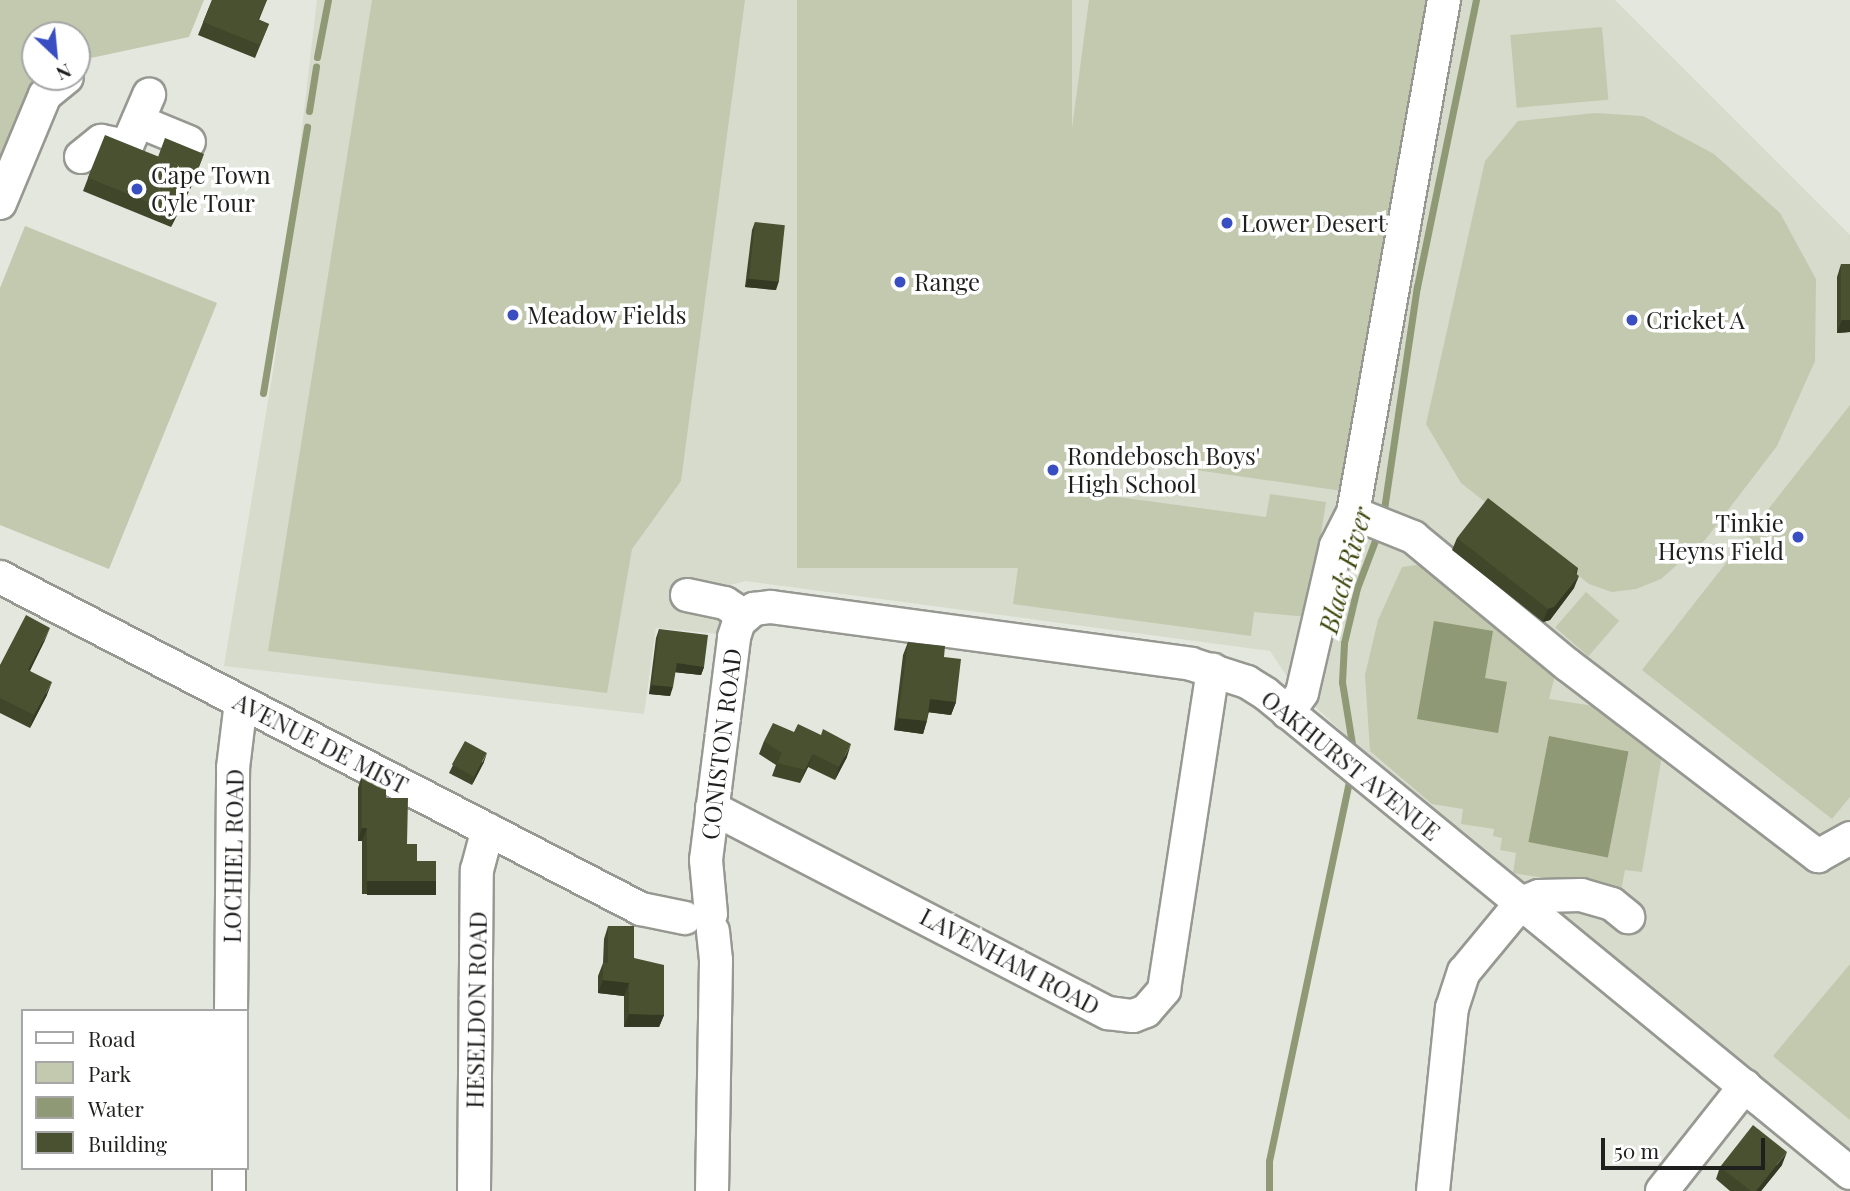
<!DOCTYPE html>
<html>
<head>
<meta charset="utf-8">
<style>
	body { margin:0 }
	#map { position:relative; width:1850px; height:1191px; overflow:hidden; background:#e4e7de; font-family:"Playfair Display",serif }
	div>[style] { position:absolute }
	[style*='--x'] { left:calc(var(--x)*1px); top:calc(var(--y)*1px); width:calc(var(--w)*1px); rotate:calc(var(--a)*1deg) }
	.built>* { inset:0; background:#d6dbcc }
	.green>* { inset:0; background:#c2c9af; transform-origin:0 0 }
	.water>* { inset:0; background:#8f9975; transform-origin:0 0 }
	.stream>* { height:7px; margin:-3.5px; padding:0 3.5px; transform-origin:3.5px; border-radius:3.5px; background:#8f9975 }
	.roads { filter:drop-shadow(2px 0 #969891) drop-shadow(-2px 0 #969891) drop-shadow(0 2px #969891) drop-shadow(0 -2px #969891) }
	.minor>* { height:32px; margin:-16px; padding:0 16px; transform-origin:16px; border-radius:16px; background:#fff }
	.wall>* { inset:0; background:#3f4629 }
	.shaded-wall>* { inset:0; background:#333922; transform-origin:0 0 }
	.building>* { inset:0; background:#495130; transform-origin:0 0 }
	.dots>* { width:19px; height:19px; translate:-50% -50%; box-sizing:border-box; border:4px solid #fff; border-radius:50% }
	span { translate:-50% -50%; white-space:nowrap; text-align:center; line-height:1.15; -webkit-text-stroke:7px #fff; paint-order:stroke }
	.poi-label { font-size:24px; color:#1f201d }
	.left { translate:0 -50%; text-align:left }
	.right { translate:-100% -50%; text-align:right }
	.street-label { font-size:24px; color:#1f201d }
	.water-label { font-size:26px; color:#3d480c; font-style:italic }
	.legend { position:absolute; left:21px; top:1009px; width:228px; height:161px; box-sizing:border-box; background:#fff; border:2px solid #a5a6a5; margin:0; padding:9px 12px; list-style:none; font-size:21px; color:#1f201d }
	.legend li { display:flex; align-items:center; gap:14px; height:35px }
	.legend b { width:35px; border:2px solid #a5a6a5 }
	.north { position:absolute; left:21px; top:21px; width:70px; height:70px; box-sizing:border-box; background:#fff; border:2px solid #a5a6a5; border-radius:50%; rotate:154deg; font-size:19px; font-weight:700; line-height:28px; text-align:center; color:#1f201d }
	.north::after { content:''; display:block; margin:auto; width:24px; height:32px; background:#384ec1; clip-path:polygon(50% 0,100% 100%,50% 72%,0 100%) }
	.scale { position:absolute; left:1601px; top:1138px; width:164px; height:32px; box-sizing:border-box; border:4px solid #1f201d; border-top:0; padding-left:9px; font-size:21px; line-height:24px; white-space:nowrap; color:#1f201d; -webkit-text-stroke:5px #fff; paint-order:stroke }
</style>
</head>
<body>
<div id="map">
	<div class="built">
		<i style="clip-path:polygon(317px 0,1615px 0,1850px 235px,1850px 1150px,1364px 752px,1294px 687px,1270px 651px,746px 581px,725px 586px,718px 634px,656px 628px,644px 714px,224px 666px,275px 359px)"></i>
	</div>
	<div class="green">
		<i style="clip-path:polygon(0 0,204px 0,189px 37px,77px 61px,77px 35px,35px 35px,35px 77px,39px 77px,0 164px)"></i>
		<i style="clip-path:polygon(372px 0,745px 0,681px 481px,632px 549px,607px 693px,268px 651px)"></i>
		<i style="left:797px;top:0;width:275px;height:568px"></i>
		<i style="clip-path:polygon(1089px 0,1432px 0,1349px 492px,1030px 446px)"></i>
		<i style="left:1602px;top:27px;width:73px;height:92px;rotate:85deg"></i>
		<i style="clip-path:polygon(1595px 113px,1643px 116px,1714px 154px,1780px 213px,1816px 279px,1815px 361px,1777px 446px,1705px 540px,1661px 579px,1636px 589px,1612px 592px,1589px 584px,1461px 483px,1426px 424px,1485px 161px,1518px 121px)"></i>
		<i style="clip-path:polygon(25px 226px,217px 303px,109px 569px,0 525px,0 288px)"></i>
		<i style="clip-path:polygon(1850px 405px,1850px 797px,1832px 819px,1642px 670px)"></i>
		<i style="clip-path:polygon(1029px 485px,1266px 517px,1270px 494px,1326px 502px,1308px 617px,1254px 612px,1251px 636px,1013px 604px)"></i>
		<i style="clip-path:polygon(1416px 565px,1446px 570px,1558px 663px,1549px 699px,1613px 709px,1662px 755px,1642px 872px,1625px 870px,1621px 891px,1513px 873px,1516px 853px,1500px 850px,1502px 838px,1493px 836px,1494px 829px,1461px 824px,1463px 809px,1432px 804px,1370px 751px,1365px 675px,1378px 620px,1402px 567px)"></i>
		<i style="left:1586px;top:592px;width:44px;height:47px;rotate:41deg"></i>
		<i style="clip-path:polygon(1850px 964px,1850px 1120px,1773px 1056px)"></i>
	</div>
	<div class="water">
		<i style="clip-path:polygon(1434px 621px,1493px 631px,1485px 678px,1507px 682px,1498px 733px,1417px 719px)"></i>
		<i style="left:1549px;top:736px;width:81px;height:108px;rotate:11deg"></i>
	</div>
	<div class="stream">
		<i style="--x:317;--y:57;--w:58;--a:-79.1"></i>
		<i style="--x:309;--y:111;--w:45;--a:-81"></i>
		<i style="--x:263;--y:393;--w:270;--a:-80.6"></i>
		<i style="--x:1383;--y:516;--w:232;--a:-81.6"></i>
		<i style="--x:1417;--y:287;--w:293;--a:-78.4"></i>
		<i style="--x:1354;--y:756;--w:75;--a:-99.2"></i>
		<i style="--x:1342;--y:682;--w:39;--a:-87"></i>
		<i style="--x:1344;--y:643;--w:57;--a:-76.7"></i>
		<i style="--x:1357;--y:588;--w:62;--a:-69.2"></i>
		<i style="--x:1269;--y:1191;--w:30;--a:-90"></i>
		<i style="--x:1269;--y:1161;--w:394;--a:-78.1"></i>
	</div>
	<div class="roads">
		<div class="minor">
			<i style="--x:138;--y:121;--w:55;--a:22.4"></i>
			<i style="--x:81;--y:157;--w:26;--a:-39"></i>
			<i style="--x:101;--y:141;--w:26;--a:11"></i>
			<i style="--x:127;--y:146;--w:56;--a:-66.7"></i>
			<i style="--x:0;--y:203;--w:117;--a:-67.4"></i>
			<i style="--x:45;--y:95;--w:28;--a:-39"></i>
			<i style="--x:1353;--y:513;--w:65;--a:21.8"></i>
			<i style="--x:1413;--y:537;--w:201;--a:39.6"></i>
			<i style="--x:1568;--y:665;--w:315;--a:37.4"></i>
			<i style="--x:1818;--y:856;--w:37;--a:-29"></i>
			<i style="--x:0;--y:577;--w:722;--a:27.38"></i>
			<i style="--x:641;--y:909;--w:45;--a:11.6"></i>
			<i style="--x:687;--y:595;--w:39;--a:12"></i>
			<i style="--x:725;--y:603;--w:23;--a:34"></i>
			<i style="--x:1288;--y:713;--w:24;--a:-55"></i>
			<i style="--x:1302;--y:693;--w:151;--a:-77"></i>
			<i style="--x:1336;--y:546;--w:37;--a:-63"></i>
			<i style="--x:1353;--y:513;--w:521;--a:-79.94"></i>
			<i style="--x:712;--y:808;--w:446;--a:27.4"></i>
			<i style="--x:1108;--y:1013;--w:25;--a:7"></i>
			<i style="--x:1133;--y:1016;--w:14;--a:-21"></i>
			<i style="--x:1146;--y:1011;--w:28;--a:-49"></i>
			<i style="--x:1164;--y:990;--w:324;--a:-81.3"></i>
			<i style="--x:711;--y:914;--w:54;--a:-95.3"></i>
			<i style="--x:706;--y:860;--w:225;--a:-82.8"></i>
			<i style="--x:734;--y:637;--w:16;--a:-72"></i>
			<i style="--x:739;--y:622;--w:20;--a:-41"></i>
			<i style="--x:754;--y:609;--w:17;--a:-7"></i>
			<i style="--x:771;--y:607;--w:424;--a:7.7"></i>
			<i style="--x:1191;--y:664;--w:59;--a:17.8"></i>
			<i style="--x:1247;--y:682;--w:22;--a:32"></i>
			<i style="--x:1266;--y:694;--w:755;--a:39.36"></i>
			<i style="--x:231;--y:1011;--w:243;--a:-89.5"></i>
			<i style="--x:233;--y:768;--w:66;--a:-83.1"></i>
			<i style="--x:229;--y:1191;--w:23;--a:-90"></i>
			<i style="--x:474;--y:1191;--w:321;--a:-89.5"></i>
			<i style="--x:477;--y:870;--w:42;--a:-75"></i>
			<i style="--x:712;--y:1191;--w:231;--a:-89"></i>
			<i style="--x:716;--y:960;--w:29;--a:-96"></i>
			<i style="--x:1433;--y:1191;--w:184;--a:-84.1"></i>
			<i style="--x:1452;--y:1008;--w:38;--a:-72"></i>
			<i style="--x:1464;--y:972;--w:89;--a:-50.4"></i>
			<i style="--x:1521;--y:903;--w:19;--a:-21"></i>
			<i style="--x:1539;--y:896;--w:42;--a:-1.4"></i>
			<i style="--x:1581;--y:895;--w:32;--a:16"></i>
			<i style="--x:1612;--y:904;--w:21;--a:39"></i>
			<i style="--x:1662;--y:1191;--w:134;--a:-51.7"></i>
		</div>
	</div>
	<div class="wall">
		<i style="clip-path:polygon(212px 0,267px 0,259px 20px,269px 24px,255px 58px,198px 35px)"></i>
		<i style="clip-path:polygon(88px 178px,192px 185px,171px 227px,83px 191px)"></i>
		<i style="clip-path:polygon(755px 222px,776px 290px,745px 287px,752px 230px)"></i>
		<i style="clip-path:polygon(1841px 264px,1850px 264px,1850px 332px,1837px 333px,1837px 277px)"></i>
		<i style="clip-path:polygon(1457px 538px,1578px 568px,1574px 588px,1550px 620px,1543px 622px,1452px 550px)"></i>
		<i style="clip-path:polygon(659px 629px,704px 667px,701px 675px,675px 672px,670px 696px,649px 694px,656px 638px)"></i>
		<i style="clip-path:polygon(45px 640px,30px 671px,47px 695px,30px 728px,0 713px,0 665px)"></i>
		<i style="clip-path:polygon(908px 642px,944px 657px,956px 702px,951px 715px,929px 712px,923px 734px,894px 730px,903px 655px)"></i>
		<i style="clip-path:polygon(764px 741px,847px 757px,835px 780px,808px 767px,800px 783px,772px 776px,776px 765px,759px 754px)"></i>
		<i style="clip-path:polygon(484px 762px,472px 785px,449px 773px,453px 765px)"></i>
		<i style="clip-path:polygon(362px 775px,386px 798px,407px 844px,417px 861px,431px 894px,362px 894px,362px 841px,358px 841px,358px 788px)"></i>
		<i style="clip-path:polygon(608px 926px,634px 958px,664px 1015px,659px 1027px,624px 1027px,624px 996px,598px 993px,598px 976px,603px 963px,604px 939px)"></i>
		<i style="clip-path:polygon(1782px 1165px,1761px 1191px,1730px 1191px,1716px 1179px,1720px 1167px)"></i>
	</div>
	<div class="shaded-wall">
		<i style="clip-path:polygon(204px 154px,192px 185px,171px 227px,175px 214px)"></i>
		<i style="clip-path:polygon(748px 279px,779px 281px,776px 290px,745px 287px)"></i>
		<i style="clip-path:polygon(1842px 320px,1850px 320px,1850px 332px,1837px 333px)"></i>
		<i style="clip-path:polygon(1579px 576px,1574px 588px,1550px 620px,1543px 622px,1548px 609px)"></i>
		<i style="clip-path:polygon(50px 628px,45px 640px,23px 683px,28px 670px)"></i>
		<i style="clip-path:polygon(677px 663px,704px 667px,701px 675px,673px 672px)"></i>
		<i style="clip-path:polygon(52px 682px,47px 695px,30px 728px,34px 715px)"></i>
		<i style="clip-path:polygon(652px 685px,673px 687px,670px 696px,649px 694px)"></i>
		<i style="clip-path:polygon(930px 699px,956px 702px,951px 715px,926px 712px)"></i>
		<i style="clip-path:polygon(898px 718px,927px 721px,923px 734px,894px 730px)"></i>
		<i style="clip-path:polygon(851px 744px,847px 757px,835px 780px,839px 767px)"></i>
		<i style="clip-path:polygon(487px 753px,484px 762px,472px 785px,475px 776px)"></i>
		<i style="clip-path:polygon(813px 754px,808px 767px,800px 783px,805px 770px)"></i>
		<i style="clip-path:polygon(362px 828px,367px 828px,362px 841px,358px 841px)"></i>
		<i style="left:367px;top:881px;width:69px;height:14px"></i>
		<i style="clip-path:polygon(603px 980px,629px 983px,624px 996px,598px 993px)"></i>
		<i style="clip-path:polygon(629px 1014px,664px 1015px,659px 1027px,624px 1027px)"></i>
		<i style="clip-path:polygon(1787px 1152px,1782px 1165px,1761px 1191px,1756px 1191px)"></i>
	</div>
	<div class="building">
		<i style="clip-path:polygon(212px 0,267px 0,258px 19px,269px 24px,260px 45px,203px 22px)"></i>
		<i style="left:105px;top:135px;width:98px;height:46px;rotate:22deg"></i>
		<i style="clip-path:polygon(165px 138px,204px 154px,195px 176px,196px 172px,158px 157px)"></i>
		<i style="left:755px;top:222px;width:30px;height:57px;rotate:6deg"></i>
		<i style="left:1841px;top:264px;width:9px;height:56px"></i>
		<i style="clip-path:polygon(1488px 498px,1578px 568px,1575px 573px,1579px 576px,1554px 607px,1548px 609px,1457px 538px)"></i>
		<i style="clip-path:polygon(26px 615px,50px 628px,28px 670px,52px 682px,34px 715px,0 698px,0 665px)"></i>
		<i style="clip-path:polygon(659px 629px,708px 635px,704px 667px,677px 663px,673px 687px,652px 685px)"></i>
		<i style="clip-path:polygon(908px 642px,945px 646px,944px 657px,961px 659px,956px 702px,930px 699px,927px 721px,898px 718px)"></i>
		<i style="clip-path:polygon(773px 723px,794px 732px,798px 724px,821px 735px,823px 729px,851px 744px,839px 767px,813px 754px,805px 770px,777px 763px,782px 753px,764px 741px)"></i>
		<i style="left:465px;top:741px;width:25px;height:27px;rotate:29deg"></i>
		<i style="clip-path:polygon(362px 775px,368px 775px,386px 785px,386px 798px,408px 798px,407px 844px,417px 844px,417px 861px,436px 861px,436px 881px,367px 881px,367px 828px,362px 828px)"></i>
		<i style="clip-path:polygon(608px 926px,634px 926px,634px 958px,664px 965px,664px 1015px,629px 1014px,629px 983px,603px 980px,603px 963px,608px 963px)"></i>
		<i style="clip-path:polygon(1753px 1125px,1787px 1152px,1756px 1191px,1751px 1191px,1720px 1167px)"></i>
	</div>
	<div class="dots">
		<i style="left:137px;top:189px;background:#384ec1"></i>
		<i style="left:1227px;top:223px;background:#384ec1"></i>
		<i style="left:900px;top:282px;background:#384ec1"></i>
		<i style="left:513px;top:315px;background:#384ec1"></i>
		<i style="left:1632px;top:320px;background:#384ec1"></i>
		<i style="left:1053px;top:470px;background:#384ec1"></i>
		<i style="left:1798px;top:537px;background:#384ec1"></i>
	</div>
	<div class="poi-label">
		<span class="left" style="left:151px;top:189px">Cape Town<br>Cyle Tour</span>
		<span class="left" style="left:1241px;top:223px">Lower Desert</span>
		<span class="left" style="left:914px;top:282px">Range</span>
		<span class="left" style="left:527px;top:315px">Meadow Fields</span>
		<span class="left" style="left:1646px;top:320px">Cricket A</span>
		<span class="left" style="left:1067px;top:470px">Rondebosch Boys'<br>High School</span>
		<span class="right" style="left:1784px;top:537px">Tinkie<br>Heyns Field</span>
	</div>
	<div class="street-label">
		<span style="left:321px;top:743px;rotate:27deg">AVENUE DE MIST</span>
		<span style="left:721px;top:744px;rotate:-83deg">CONISTON ROAD</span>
		<span style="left:1351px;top:765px;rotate:39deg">OAKHURST AVENUE</span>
		<span style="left:233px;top:856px;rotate:-89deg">LOCHIEL ROAD</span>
		<span style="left:1010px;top:961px;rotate:28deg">LAVENHAM ROAD</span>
		<span style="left:476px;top:1010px;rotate:-89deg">HESELDON ROAD</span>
	</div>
	<div class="water-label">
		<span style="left:1345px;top:570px;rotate:-74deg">Black River</span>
	</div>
	<ul class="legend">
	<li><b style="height:9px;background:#fff"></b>Road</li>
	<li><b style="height:19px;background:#c2c9af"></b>Park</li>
	<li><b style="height:19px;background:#8f9975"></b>Water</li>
	<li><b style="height:19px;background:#495130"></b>Building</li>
	</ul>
	<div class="north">N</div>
	<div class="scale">50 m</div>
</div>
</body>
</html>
